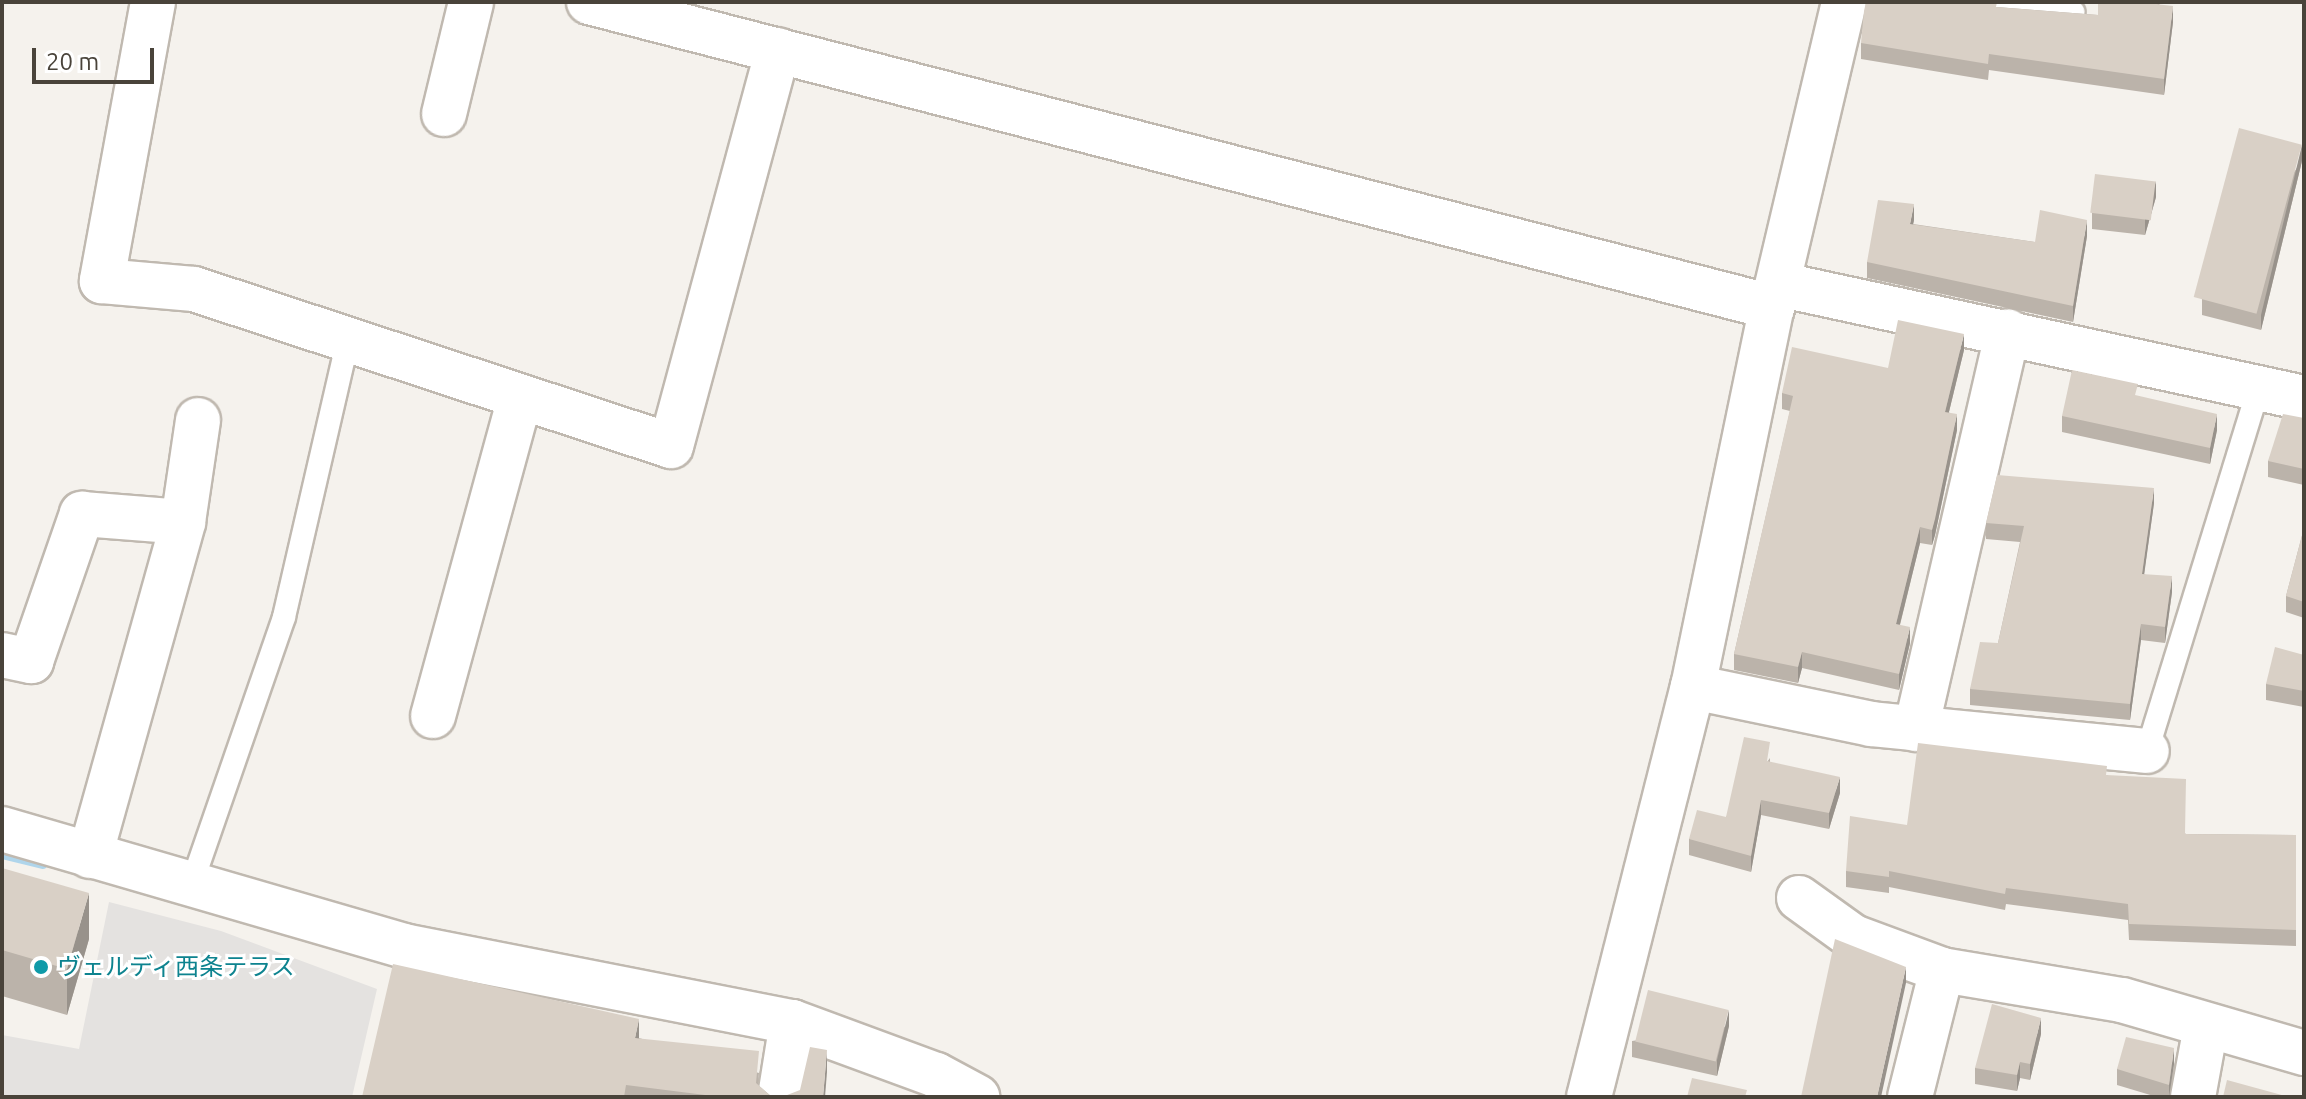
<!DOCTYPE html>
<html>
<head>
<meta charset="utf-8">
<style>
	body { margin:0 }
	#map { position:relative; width:2306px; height:1099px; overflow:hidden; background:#f5f2ed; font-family:Ubuntu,"Noto Sans JP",sans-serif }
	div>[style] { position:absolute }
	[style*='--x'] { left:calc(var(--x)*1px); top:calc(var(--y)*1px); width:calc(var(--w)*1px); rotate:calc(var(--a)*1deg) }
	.parking>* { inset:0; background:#e4e2e0 }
	.stream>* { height:12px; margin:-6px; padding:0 6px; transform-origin:6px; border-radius:6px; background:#afd5eb }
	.roads { filter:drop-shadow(2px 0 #c0b9b0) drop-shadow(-2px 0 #c0b9b0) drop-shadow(0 2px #c0b9b0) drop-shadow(0 -2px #c0b9b0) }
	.lane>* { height:22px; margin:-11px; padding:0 11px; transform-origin:11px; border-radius:11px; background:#fff }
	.street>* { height:44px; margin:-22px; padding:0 22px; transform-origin:22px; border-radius:22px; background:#fff }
	.wall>* { inset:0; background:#bbb3aa }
	.shaded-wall>* { inset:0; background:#98928b }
	.building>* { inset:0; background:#d9d0c6; transform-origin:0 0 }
	.dots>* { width:22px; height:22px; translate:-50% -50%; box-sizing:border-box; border:4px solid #fff; border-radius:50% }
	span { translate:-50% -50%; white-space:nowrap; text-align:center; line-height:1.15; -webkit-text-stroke:6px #fff; paint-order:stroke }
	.culture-label { font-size:24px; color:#0d838f }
	.left { translate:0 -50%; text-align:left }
	.frame { position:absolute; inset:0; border:4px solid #49433a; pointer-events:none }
	.scale { position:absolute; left:32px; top:48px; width:122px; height:36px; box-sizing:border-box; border:4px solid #49433a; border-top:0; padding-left:10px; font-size:24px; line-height:28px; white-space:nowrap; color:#49433a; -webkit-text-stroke:6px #fff; paint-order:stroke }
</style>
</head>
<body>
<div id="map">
	<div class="parking">
		<i style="clip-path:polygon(109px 902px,221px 931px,377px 989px,352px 1097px,2px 1097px,2px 1035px,79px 1049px)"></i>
	</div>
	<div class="stream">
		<i style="--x:2;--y:853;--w:42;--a:13.7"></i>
	</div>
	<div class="roads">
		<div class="lane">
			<i style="--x:1982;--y:2;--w:92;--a:6.3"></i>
			<i style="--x:2147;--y:751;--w:380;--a:-72.9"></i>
			<i style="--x:192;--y:883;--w:281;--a:-70.9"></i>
			<i style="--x:284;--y:617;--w:284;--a:-77"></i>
		</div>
		<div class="street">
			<i style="--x:153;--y:2;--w:284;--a:100.4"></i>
			<i style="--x:102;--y:281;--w:92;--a:5"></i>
			<i style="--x:194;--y:289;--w:502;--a:18.22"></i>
			<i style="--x:671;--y:446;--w:410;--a:-74.9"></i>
			<i style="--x:589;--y:2;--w:1222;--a:14.46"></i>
			<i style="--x:444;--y:114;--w:115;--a:-76.4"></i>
			<i style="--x:1778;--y:284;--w:538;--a:12.23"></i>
			<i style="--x:2;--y:655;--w:30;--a:12"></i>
			<i style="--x:31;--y:661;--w:156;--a:-70.9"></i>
			<i style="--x:82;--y:514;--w:101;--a:4.5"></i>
			<i style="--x:1693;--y:687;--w:182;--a:11.7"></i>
			<i style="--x:1871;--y:724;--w:277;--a:5.6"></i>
			<i style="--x:433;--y:716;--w:331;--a:-74.7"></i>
			<i style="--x:1916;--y:729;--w:408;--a:-77"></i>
			<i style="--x:2;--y:829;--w:419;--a:16.2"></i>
			<i style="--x:404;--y:946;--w:395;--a:11.1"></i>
			<i style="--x:792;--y:1022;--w:153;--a:20.2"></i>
			<i style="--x:936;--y:1075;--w:47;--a:28.2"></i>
			<i style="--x:90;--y:856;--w:347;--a:-74.4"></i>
			<i style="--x:183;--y:522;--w:103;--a:-81.6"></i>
			<i style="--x:1799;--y:898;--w:67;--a:35.8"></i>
			<i style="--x:1853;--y:937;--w:95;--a:20.3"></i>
			<i style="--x:780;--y:1097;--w:76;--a:-80.9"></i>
			<i style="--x:1589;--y:1097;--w:423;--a:-75.8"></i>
			<i style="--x:1693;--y:687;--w:388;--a:-78.3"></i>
			<i style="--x:1772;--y:307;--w:313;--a:-76.7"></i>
			<i style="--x:1910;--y:1097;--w:131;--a:-75.9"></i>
			<i style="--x:1942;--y:970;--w:182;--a:9.5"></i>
			<i style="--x:2122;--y:1000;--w:190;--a:16.2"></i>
			<i style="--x:2193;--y:1097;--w:72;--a:-79.6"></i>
		</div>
	</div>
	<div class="wall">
		<i style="clip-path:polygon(2159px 4px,2173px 22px,2164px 95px,1989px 70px,1988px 80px,1861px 59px,1861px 43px,1997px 7px,2098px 15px)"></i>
		<i style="clip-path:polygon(2302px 161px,2261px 330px,2202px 315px,2202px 299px)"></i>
		<i style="clip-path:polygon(2156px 197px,2145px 235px,2092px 229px,2092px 213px)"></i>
		<i style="clip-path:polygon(1914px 220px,1913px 224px,2035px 242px,2087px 236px,2073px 322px,1867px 278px,1867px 262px)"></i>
		<i style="clip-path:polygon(1964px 350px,1949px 412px,1957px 430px,1935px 535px,1932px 545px,1920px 543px,1900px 625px,1910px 643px,1899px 690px,1802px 668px,1798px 683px,1734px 670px,1734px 654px,1790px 411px,1782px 409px,1782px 393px)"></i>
		<i style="clip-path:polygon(2138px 396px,2217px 430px,2210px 464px,2062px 432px,2062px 416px)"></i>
		<i style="clip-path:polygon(2304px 418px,2304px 485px,2268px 477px,2268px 461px)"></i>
		<i style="clip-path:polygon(2154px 503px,2144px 574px,2172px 592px,2165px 643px,2141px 640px,2130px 720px,1970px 705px,1970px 689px,1998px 643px,2020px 542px,1986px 539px,1986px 523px)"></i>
		<i style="clip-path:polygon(2304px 528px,2304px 618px,2286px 612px,2286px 596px)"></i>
		<i style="clip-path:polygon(2304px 655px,2304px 707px,2266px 700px,2266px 684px)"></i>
		<i style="clip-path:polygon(1770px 758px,1770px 762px,1840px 793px,1829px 829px,1761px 815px,1751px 872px,1689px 855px,1689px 839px,1726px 817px)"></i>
		<i style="clip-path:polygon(2107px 775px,2186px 834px,2296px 835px,2296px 946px,2129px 940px,2128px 920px,2006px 904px,2005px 910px,1889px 887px,1889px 893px,1846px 887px,1846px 871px,1907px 825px)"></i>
		<i style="clip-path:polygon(2px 868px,89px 939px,67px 1015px,2px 996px)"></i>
		<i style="clip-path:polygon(1729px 1026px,1717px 1076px,1632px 1057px,1632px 1041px)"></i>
		<i style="clip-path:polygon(2041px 1034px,2030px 1080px,2020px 1078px,2017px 1091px,1975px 1084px,1975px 1068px)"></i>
		<i style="clip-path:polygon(639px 1038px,759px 1073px,758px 1085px,772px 1097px,362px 1097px)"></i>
		<i style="clip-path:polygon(2174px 1064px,2169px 1097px,2157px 1097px,2117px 1085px,2117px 1069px)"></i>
	</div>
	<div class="shaded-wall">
		<i style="clip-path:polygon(2173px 6px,2173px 22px,2164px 95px,2164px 79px)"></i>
		<i style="clip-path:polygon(2302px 145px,2302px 161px,2261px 330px,2261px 315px)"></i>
		<i style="clip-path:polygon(2156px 181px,2156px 197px,2145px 235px,2145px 219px)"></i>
		<i style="clip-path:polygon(1914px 204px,1914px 220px,1910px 239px,1910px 224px)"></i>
		<i style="clip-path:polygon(2087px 220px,2087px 236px,2073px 322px,2073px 306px)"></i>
		<i style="clip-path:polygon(1964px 334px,1964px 350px,1945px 428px,1945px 412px)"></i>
		<i style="clip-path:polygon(1957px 414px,1957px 430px,1935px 535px,1932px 545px,1932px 530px)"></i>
		<i style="clip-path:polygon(2217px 414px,2217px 430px,2210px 464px,2210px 448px)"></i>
		<i style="clip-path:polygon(2154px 488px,2154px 503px,2142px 590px,2142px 574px)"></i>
		<i style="clip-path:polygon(1920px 527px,1920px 543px,1896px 640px,1896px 624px)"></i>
		<i style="clip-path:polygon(2172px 576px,2172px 592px,2165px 643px,2165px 627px)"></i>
		<i style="clip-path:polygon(2141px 624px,2141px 640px,2130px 720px,2130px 704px)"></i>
		<i style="clip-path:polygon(1910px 627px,1910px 643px,1899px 690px,1899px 674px)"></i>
		<i style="clip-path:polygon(1802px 652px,1802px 668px,1798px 683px,1798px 667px)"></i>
		<i style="clip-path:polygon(1840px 777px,1840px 793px,1829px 829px,1829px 813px)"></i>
		<i style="clip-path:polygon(1761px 800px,1761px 815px,1751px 872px,1751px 856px)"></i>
		<i style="clip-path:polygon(89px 893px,89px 939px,67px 1015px,67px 969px)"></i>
		<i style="clip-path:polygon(1906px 967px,1906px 983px,1881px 1097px,1877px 1097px)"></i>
		<i style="clip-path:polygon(1729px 1010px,1729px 1026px,1717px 1076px,1717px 1060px)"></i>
		<i style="clip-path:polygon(2041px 1018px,2041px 1034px,2030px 1080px,2030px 1064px)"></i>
		<i style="clip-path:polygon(639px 1019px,639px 1040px,635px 1038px)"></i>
		<i style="clip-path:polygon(2174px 1048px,2174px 1064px,2169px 1097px,2169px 1085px)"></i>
		<i style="clip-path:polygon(827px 1050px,827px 1072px,825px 1097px,823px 1097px)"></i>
		<i style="clip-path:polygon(2020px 1062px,2020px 1078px,2017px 1091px,2017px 1075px)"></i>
	</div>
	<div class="building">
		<i style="clip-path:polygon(1866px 2px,1997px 2px,1996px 7px,2098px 15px,2098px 2px,2156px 2px,2155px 4px,2173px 6px,2164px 79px,1989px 54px,1988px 64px,1861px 43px,1864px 11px)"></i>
		<i style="left:2239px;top:128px;width:65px;height:175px;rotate:15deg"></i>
		<i style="left:2095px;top:174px;width:61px;height:39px;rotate:7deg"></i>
		<i style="clip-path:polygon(1878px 200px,1914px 204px,1910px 224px,2035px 242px,2040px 210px,2087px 220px,2073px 306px,1867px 262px)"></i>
		<i style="clip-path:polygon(1898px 320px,1964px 334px,1945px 412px,1957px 414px,1935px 519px,1932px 530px,1920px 527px,1896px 624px,1910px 627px,1899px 674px,1802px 652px,1798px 667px,1734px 654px,1793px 396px,1782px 393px,1792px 347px,1888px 368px)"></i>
		<i style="clip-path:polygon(2072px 370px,2138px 384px,2135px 395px,2217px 414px,2210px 448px,2062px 416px)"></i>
		<i style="clip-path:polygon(2283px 414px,2304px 418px,2304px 469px,2268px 461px)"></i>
		<i style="clip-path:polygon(1997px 475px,2154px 488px,2142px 574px,2172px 576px,2165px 627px,2141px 624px,2130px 704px,1970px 689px,1980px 642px,1998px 643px,2024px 526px,1986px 523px)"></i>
		<i style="clip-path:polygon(2304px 528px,2304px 602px,2286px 596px)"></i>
		<i style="clip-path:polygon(2275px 647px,2304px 655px,2304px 691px,2266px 684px)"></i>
		<i style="clip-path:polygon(1744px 737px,1770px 742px,1767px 761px,1840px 777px,1829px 813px,1761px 800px,1751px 856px,1689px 839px,1697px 810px,1726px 817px)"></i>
		<i style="clip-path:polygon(1918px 743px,2107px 766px,2106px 775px,2186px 779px,2185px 834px,2296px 835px,2296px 930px,2129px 924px,2128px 904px,2006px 888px,2005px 894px,1889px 871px,1889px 877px,1846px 871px,1850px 816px,1907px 825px)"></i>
		<i style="clip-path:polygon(2px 868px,89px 893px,67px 969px,2px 950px)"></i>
		<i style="clip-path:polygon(1835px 939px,1906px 967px,1877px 1097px,1801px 1097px)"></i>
		<i style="clip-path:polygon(393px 964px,639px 1019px,635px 1038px,759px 1051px,756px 1083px,772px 1097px,721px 1097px,626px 1085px,624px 1097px,362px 1097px)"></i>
		<i style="left:1648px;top:990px;width:83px;height:53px;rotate:14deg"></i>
		<i style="clip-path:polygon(1992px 1004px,2041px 1018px,2030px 1064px,2020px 1062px,2017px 1075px,1975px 1068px)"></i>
		<i style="clip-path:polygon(2126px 1037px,2174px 1048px,2169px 1085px,2117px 1069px)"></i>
		<i style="clip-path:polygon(810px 1047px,827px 1050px,823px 1097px,782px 1097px,800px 1090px)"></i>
		<i style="clip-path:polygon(1692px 1078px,1747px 1090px,1745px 1097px,1687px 1097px)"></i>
		<i style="clip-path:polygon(2227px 1080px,2289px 1097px,2223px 1097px)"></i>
	</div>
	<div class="dots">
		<i style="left:41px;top:967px;background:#0f9aa8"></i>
	</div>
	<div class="culture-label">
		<span class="left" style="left:57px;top:967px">ヴェルディ西条テラス</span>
	</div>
	<div class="frame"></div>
	<div class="scale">20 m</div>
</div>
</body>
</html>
